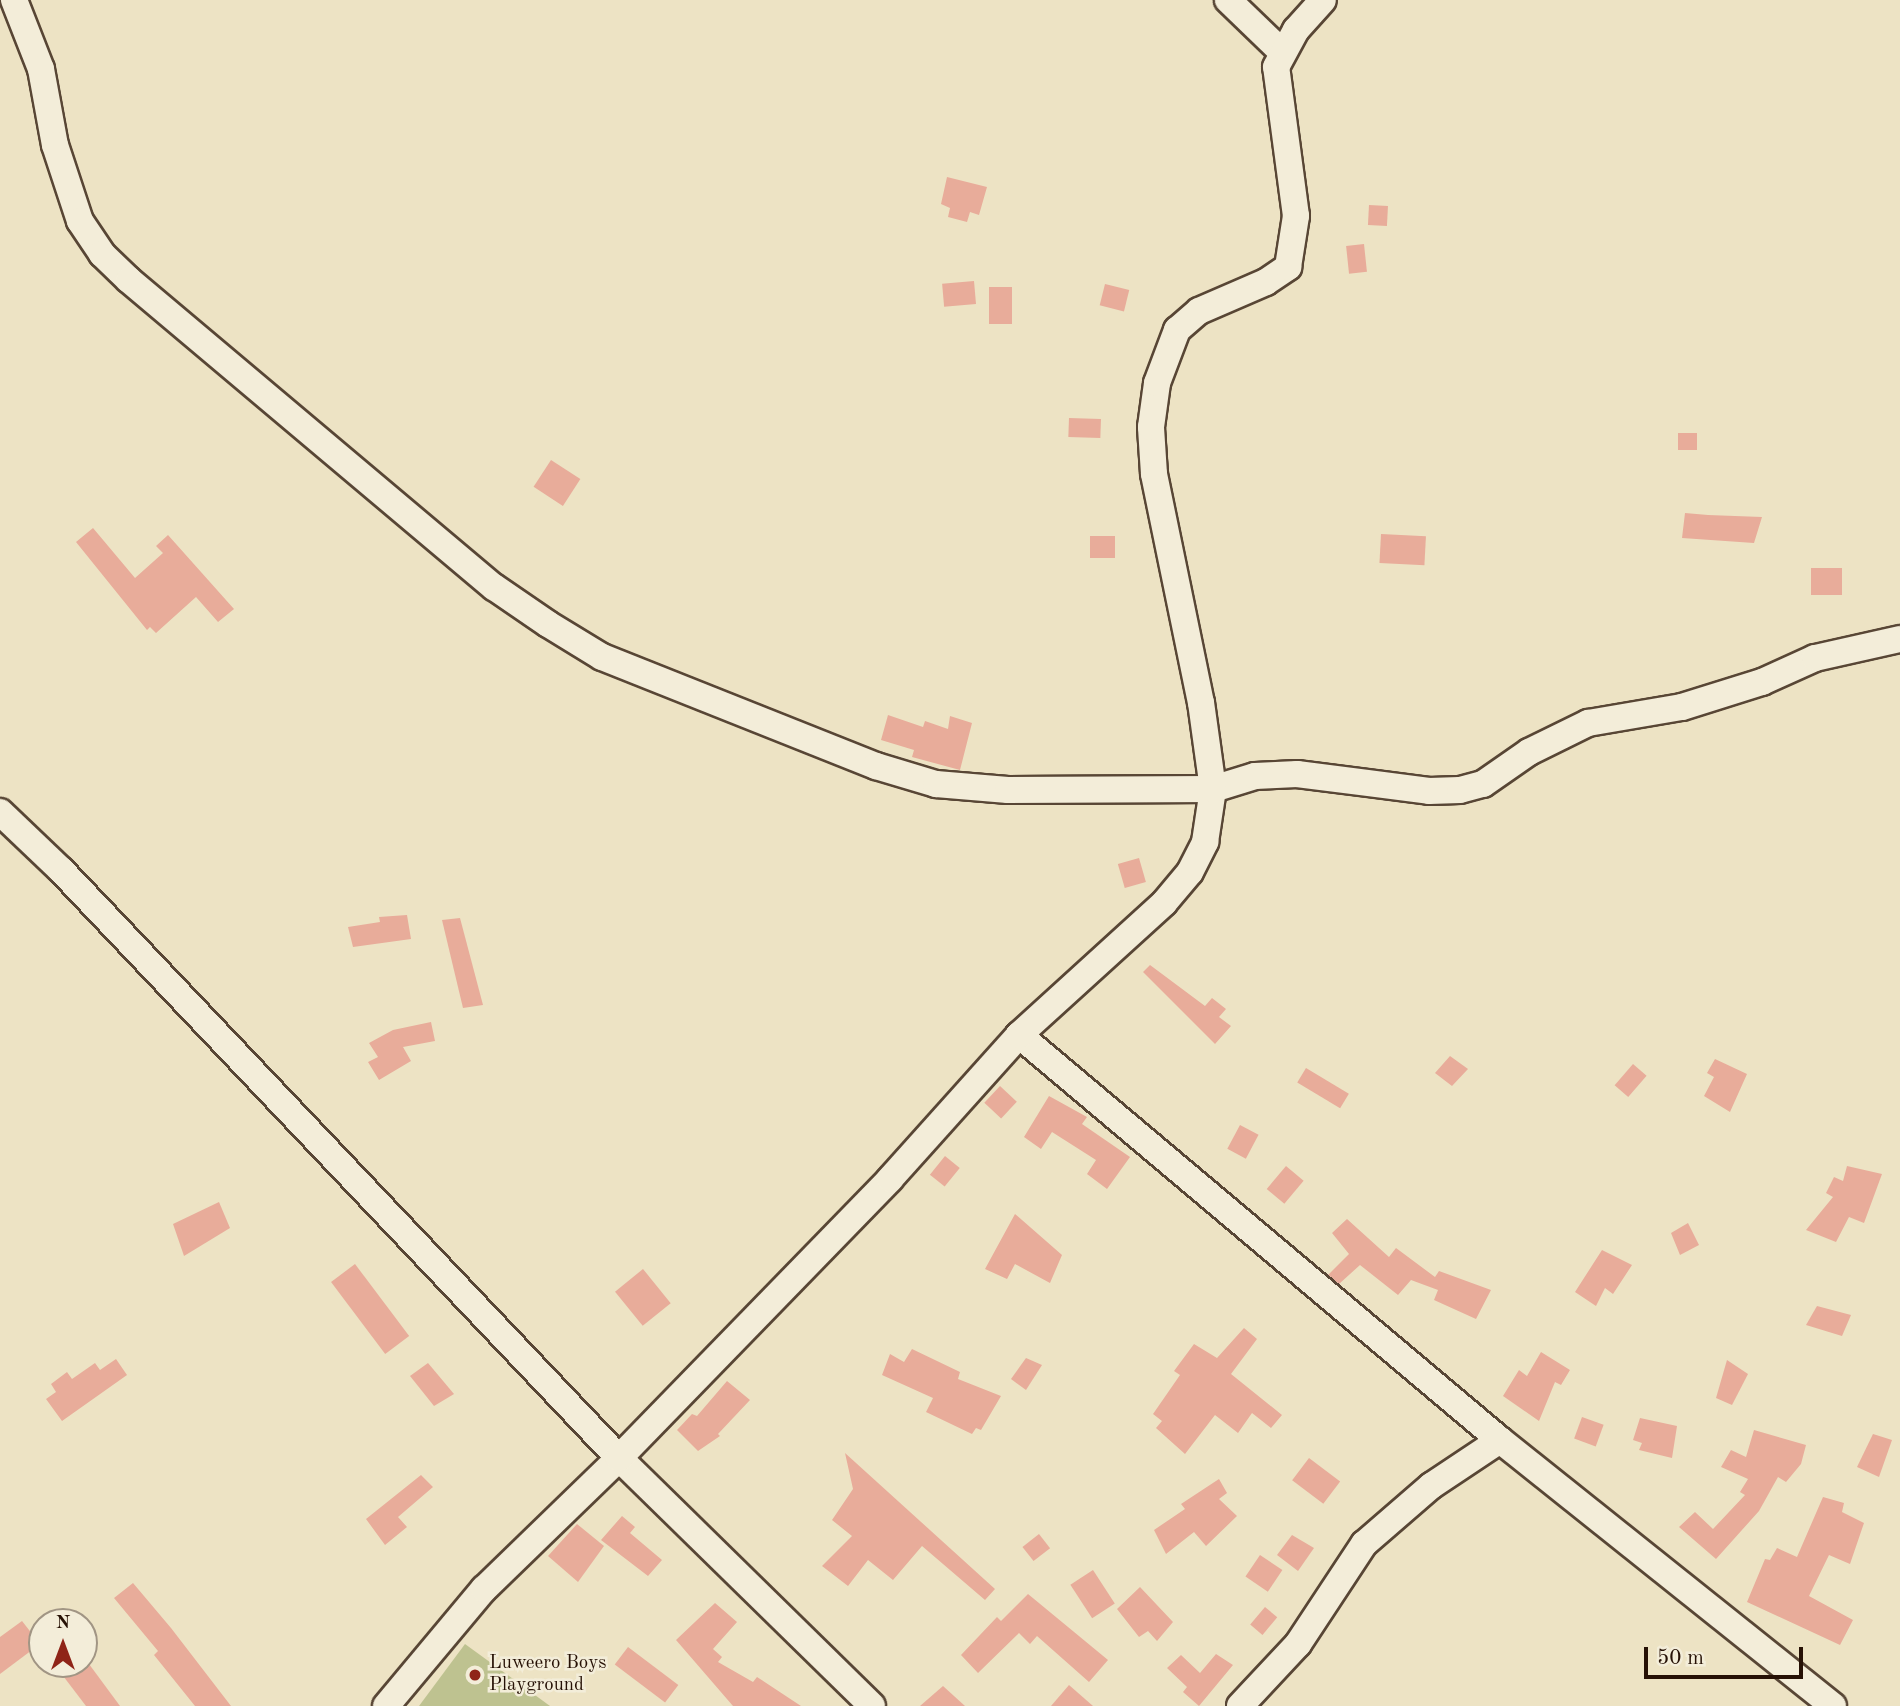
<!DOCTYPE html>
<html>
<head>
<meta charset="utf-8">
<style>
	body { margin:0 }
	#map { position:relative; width:1900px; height:1706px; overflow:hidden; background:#ede3c4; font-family:"Old Standard TT",serif }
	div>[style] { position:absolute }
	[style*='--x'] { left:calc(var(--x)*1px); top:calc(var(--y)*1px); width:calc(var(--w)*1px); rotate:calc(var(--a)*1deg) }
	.green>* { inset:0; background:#bec290 }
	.building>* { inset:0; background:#e8ac9a; transform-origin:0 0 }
	.roads { filter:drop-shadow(2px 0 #584635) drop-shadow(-2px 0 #584635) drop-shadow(0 2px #584635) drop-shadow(0 -2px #584635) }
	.minor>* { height:26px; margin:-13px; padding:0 13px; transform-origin:13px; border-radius:13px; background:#f3edd9 }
	.dots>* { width:19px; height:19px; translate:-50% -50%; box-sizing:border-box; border:4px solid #f3edd9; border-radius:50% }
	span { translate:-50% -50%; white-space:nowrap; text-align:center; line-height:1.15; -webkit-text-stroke:5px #f3edd9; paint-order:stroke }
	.poi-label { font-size:19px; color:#261105 }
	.left { translate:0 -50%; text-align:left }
	.north { position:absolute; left:28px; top:1608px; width:70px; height:70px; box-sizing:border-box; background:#f3edd9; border:2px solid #a19584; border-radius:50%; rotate:0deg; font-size:19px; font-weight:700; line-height:28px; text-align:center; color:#261105 }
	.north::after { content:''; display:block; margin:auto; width:24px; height:32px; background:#8f2418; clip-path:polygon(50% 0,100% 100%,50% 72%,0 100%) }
	.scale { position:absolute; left:1644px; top:1647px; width:159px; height:32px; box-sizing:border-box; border:4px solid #261105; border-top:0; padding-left:9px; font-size:21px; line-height:24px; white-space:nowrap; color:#261105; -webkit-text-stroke:5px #f3edd9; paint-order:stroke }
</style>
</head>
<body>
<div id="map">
	<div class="green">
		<i style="clip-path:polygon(465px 1644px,550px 1706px,419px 1706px)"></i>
	</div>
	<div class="building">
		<i style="clip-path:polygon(947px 177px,987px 187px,979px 215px,970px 212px,967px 222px,948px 217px,950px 208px,941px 204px)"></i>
		<i style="left:1369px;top:205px;width:19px;height:20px;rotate:3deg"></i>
		<i style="left:1364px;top:244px;width:28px;height:18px;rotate:84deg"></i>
		<i style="left:974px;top:281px;width:23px;height:32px;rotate:85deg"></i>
		<i style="left:1105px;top:284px;width:25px;height:22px;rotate:14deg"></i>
		<i style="left:1012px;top:287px;width:37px;height:23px;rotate:90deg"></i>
		<i style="left:1069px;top:418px;width:32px;height:19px;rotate:2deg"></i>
		<i style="left:1697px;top:433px;width:17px;height:19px;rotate:90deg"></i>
		<i style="left:551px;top:460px;width:35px;height:32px;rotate:33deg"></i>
		<i style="clip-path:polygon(1685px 513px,1708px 515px,1762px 517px,1754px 543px,1682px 538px)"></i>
		<i style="clip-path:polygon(93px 528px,135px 578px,163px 553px,156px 546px,168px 535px,234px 609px,218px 622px,196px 597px,156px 633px,150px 627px,147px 630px,76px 542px)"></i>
		<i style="left:1381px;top:534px;width:45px;height:29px;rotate:3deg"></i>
		<i style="left:1090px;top:536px;width:25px;height:22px"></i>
		<i style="left:1811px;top:568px;width:31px;height:27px"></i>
		<i style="clip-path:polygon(888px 715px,923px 727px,925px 721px,948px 729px,950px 716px,972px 723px,960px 770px,912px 757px,914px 750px,881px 740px)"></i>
		<i style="left:1139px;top:858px;width:25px;height:22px;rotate:74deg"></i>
		<i style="clip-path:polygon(407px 915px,411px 939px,353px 947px,348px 927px,380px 922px,379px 917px)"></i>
		<i style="clip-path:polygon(460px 918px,483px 1005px,463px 1008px,442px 920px)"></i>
		<i style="clip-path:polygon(1150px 965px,1205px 1006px,1212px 998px,1226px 1009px,1219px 1017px,1231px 1026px,1215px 1044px,1143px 972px)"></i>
		<i style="clip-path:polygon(431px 1022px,435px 1041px,403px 1047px,411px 1061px,379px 1080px,368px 1062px,378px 1057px,369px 1043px,393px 1030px)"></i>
		<i style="clip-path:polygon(1450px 1056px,1468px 1069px,1452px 1086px,1435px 1073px)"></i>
		<i style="clip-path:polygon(1715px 1059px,1747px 1074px,1730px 1112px,1704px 1096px,1714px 1077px,1707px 1073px)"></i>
		<i style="left:1633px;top:1064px;width:18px;height:28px;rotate:41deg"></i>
		<i style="left:1306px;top:1068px;width:50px;height:17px;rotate:31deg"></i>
		<i style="left:1000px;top:1086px;width:23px;height:23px;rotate:43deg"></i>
		<i style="clip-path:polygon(1049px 1096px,1087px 1117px,1082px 1124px,1130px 1157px,1107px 1189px,1087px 1174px,1096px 1160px,1052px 1132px,1041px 1149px,1024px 1137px)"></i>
		<i style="left:1240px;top:1125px;width:21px;height:27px;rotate:28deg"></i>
		<i style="left:945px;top:1156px;width:19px;height:24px;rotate:39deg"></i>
		<i style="left:1286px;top:1166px;width:23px;height:30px;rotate:40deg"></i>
		<i style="clip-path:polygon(1847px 1166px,1882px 1174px,1864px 1223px,1849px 1217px,1836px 1242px,1806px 1230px,1833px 1197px,1826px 1193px,1834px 1177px,1843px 1181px)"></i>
		<i style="clip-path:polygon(219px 1202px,230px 1228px,184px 1256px,173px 1224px)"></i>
		<i style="clip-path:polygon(1015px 1214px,1062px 1255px,1050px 1283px,1015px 1264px,1007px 1279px,985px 1269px)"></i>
		<i style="clip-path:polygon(1347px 1219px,1389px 1257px,1396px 1248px,1435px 1277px,1439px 1271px,1491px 1290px,1476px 1319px,1434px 1300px,1438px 1290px,1411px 1280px,1398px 1295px,1360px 1265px,1339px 1284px,1328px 1275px,1349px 1254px,1332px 1233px)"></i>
		<i style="clip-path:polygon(1688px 1223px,1699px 1245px,1680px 1255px,1671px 1233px)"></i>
		<i style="clip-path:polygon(1602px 1250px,1632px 1265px,1613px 1294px,1605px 1288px,1596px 1306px,1575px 1292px)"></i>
		<i style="left:355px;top:1264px;width:90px;height:30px;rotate:53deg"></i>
		<i style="left:643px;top:1269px;width:44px;height:36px;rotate:51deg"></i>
		<i style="clip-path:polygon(1817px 1306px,1851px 1315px,1842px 1336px,1806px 1325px)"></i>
		<i style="clip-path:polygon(1244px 1328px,1257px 1339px,1231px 1374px,1282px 1415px,1271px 1428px,1252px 1413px,1238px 1433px,1215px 1415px,1185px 1454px,1156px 1428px,1162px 1421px,1153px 1414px,1180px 1375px,1174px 1371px,1194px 1344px,1217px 1358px)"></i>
		<i style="clip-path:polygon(912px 1349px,960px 1372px,958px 1379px,1001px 1396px,981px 1430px,976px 1428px,972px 1434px,926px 1412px,933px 1398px,882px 1375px,890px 1354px,904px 1362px)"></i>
		<i style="clip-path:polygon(1541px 1352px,1570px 1370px,1561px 1385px,1555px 1382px,1539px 1421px,1503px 1396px,1519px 1370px,1527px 1376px)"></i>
		<i style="clip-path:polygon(1026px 1358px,1042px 1365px,1026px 1390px,1011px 1379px)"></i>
		<i style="clip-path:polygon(116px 1359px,127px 1375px,62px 1421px,46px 1399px,56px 1392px,51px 1384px,67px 1372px,72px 1379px,95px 1363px,100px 1370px)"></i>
		<i style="clip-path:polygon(1727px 1360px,1748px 1374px,1732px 1405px,1716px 1398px)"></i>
		<i style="clip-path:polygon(428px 1363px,454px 1394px,434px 1406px,410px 1376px)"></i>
		<i style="clip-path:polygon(727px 1381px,750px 1400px,718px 1434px,720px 1436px,698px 1451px,677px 1430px,692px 1414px,697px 1416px)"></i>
		<i style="left:1582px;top:1417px;width:23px;height:23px;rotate:20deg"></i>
		<i style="clip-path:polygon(1640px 1418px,1677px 1426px,1672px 1458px,1639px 1450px,1642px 1443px,1633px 1440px)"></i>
		<i style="clip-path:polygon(1754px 1430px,1806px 1445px,1801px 1464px,1786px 1482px,1778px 1477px,1759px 1511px,1716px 1559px,1679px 1527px,1695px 1512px,1713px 1529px,1745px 1495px,1740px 1492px,1748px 1479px,1721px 1467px,1731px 1450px,1746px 1457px)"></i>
		<i style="clip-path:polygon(1873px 1434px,1892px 1440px,1879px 1477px,1857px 1467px)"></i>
		<i style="clip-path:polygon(845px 1453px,995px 1589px,985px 1600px,922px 1546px,893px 1580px,868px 1560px,848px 1586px,822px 1566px,852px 1536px,832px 1520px,853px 1489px)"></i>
		<i style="left:1309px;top:1458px;width:39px;height:28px;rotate:37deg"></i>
		<i style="clip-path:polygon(421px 1475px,433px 1487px,398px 1517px,407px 1527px,385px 1545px,366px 1519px)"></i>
		<i style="clip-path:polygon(1219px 1479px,1227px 1493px,1219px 1499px,1237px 1516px,1206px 1546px,1194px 1532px,1166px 1554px,1154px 1530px,1185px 1509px,1181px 1504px)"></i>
		<i style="clip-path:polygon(1823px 1497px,1844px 1503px,1842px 1512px,1864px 1523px,1850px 1564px,1829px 1555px,1809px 1596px,1853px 1620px,1840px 1645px,1747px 1602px,1765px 1559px,1770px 1560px,1777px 1548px,1797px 1557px)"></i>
		<i style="clip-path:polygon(622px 1516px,635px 1527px,630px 1533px,662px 1560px,648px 1576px,601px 1540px)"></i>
		<i style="clip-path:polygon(577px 1524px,604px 1546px,578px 1582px,548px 1556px)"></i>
		<i style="left:1039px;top:1534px;width:18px;height:21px;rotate:52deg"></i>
		<i style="clip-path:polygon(1292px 1535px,1314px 1548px,1298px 1571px,1277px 1555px)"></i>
		<i style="left:1260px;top:1555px;width:27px;height:26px;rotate:34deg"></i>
		<i style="left:1093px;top:1570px;width:40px;height:27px;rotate:57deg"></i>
		<i style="clip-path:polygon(133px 1583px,171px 1628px,231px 1706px,195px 1706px,154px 1655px,158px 1651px,114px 1598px)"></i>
		<i style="clip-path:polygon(1140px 1587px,1173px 1622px,1157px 1641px,1148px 1631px,1139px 1637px,1117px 1609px)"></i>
		<i style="clip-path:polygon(1028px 1594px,1108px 1660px,1089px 1682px,1037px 1636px,1030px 1644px,1019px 1633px,978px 1673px,961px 1655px,997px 1617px,1001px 1621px)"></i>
		<i style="clip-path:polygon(715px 1603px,737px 1622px,713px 1649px,722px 1657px,718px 1662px,753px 1682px,757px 1677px,801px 1706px,733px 1706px,676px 1640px)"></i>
		<i style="left:1265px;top:1607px;width:16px;height:23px;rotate:40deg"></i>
		<i style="clip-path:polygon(22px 1621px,40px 1644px,0 1674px,0 1637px)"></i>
		<i style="left:628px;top:1647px;width:63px;height:22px;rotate:37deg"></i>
		<i style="clip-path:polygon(1216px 1654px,1233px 1665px,1199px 1706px,1183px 1692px,1187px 1687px,1167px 1668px,1181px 1655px,1200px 1673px)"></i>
		<i style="clip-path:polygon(54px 1664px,89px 1664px,120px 1706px,86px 1706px)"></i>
		<i style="clip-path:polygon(1069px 1685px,1093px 1706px,1051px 1706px)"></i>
		<i style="clip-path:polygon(943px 1686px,965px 1706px,920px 1706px)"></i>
	</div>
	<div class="roads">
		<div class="minor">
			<i style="--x:14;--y:0;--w:74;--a:68.6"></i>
			<i style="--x:41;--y:69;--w:77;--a:79.6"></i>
			<i style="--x:55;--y:145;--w:80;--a:71.8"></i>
			<i style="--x:80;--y:221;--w:40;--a:56"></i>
			<i style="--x:102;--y:254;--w:37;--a:44"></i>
			<i style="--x:129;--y:280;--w:477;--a:40.1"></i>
			<i style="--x:494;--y:587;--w:65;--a:34.4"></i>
			<i style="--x:548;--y:624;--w:63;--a:31.4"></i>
			<i style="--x:602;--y:657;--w:295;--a:21.7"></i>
			<i style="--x:876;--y:766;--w:63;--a:16.7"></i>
			<i style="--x:936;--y:784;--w:72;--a:4.8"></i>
			<i style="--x:1008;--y:790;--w:205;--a:-0.3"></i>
			<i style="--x:1213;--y:789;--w:44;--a:-17.2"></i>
			<i style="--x:1255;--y:776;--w:42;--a:-2.7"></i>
			<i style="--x:1297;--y:774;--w:133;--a:7.3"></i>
			<i style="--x:1429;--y:791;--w:31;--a:-2"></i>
			<i style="--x:1460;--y:790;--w:24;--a:-15"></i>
			<i style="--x:1483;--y:784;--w:56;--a:-34.8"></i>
			<i style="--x:1529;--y:752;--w:66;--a:-26.2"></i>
			<i style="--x:1588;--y:723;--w:95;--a:-9.7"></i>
			<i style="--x:1682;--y:707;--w:84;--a:-17.4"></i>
			<i style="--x:1762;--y:682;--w:58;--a:-24.4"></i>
			<i style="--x:1815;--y:658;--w:87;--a:-12.6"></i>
			<i style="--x:1228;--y:0;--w:74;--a:43.9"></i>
			<i style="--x:0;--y:812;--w:84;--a:43.6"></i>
			<i style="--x:61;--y:870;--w:811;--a:46.5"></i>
			<i style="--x:619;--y:1458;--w:354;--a:44.4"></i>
			<i style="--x:1019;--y:1035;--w:629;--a:40.1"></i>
			<i style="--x:1500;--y:1440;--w:426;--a:38.6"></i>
			<i style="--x:386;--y:1706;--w:153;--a:-50.1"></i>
			<i style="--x:484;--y:1589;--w:188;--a:-44.1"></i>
			<i style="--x:619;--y:1458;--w:389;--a:-45.8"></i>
			<i style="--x:890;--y:1179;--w:193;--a:-48.1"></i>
			<i style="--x:1019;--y:1035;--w:196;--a:-42.3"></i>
			<i style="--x:1164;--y:903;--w:40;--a:-50"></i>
			<i style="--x:1190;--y:872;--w:34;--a:-63"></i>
			<i style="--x:1205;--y:842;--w:54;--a:-81.4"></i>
			<i style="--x:1213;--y:789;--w:87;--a:-97.9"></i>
			<i style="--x:1201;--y:703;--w:234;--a:-101.6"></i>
			<i style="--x:1154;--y:474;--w:47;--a:-93.7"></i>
			<i style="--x:1151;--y:427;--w:44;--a:-82.2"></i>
			<i style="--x:1157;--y:383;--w:57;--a:-69.3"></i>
			<i style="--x:1177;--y:330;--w:29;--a:-41"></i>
			<i style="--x:1199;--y:311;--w:73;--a:-23.4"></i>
			<i style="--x:1266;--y:282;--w:27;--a:-34"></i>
			<i style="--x:1288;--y:267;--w:52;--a:-81.1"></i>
			<i style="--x:1296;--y:216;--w:150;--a:-97.6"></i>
			<i style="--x:1276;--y:67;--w:42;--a:-61.6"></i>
			<i style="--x:1296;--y:30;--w:40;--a:-48"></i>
			<i style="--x:1240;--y:1706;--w:85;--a:-46.9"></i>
			<i style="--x:1298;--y:1644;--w:120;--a:-56.6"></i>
			<i style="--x:1364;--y:1544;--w:89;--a:-40.9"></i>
			<i style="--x:1431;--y:1486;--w:83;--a:-33.7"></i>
		</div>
	</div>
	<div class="dots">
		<i style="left:475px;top:1675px;background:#8f2418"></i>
	</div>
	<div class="poi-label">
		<span class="left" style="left:489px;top:1675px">Luweero Boys<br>Playground</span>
	</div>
	<div class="north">N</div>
	<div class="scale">50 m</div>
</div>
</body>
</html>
